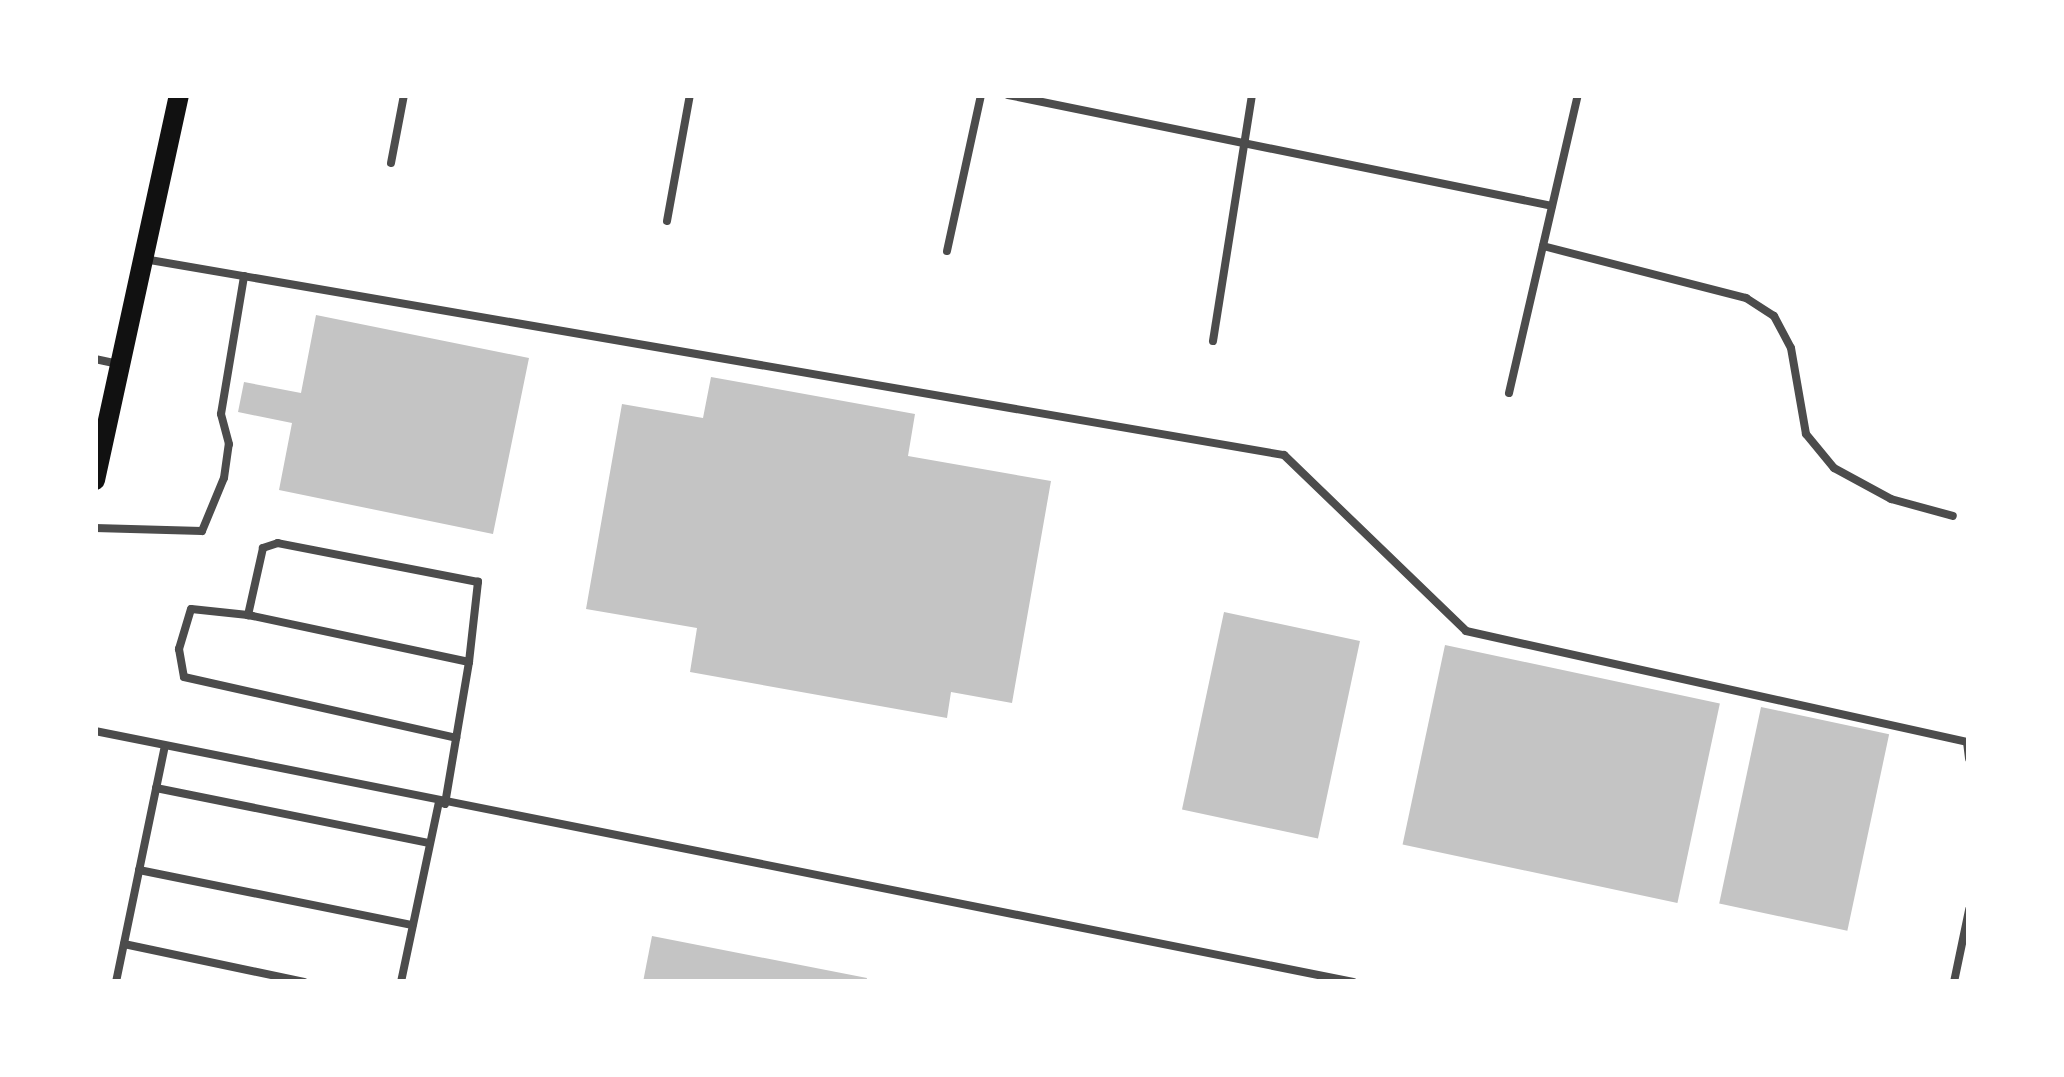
<!DOCTYPE html>
<html>
<head>
<meta charset="utf-8">
<style>
	body { margin:0 }
	#map { position:relative; width:2064px; height:1077px; overflow:hidden; background:#fff; font-family:Lato,sans-serif }
	div>[style] { position:absolute }
	[style*='--x'] { left:calc(var(--x)*1px); top:calc(var(--y)*1px); width:calc(var(--w)*1px); rotate:calc(var(--a)*1deg) }
	.building>* { inset:0; background:#c4c4c4; transform-origin:0 0 }
	.service>* { height:8px; margin:-4px; padding:0 4px; transform-origin:4px; border-radius:4px; background:#4c4c4c }
	.secondary>* { height:20px; margin:-10px; padding:0 10px; transform-origin:10px; border-radius:10px; background:#111 }
	span { translate:-50% -50%; white-space:nowrap; text-align:center; line-height:1.15; -webkit-text-stroke:9px #fff; paint-order:stroke }
	.frame { position:absolute; inset:0; border:98px solid #fff; pointer-events:none }
</style>
</head>
<body>
<div id="map">
	<div class="building">
		<i style="clip-path:polygon(316px 315px,529px 358px,493px 534px,279px 490px,292px 423px,238px 412px,244px 382px,301px 393px)"></i>
		<i style="clip-path:polygon(711px 377px,915px 414px,908px 456px,1051px 481px,1012px 703px,951px 692px,947px 718px,690px 672px,697px 628px,586px 609px,622px 404px,703px 418px)"></i>
		<i style="left:1224px;top:612px;width:139px;height:202px;rotate:12deg"></i>
		<i style="left:1445px;top:645px;width:281px;height:204px;rotate:12deg"></i>
		<i style="left:1761px;top:707px;width:131px;height:201px;rotate:12deg"></i>
		<i style="clip-path:polygon(652px 936px,867px 978px,866px 982px,643px 982px)"></i>
	</div>
	<div class="service">
		<i style="--x:1008;--y:95;--w:555;--a:11.53"></i>
		<i style="--x:391;--y:163;--w:69;--a:-79.2"></i>
		<i style="--x:667;--y:221;--w:128;--a:-79.7"></i>
		<i style="--x:1543;--y:246;--w:210;--a:14.4"></i>
		<i style="--x:1746;--y:298;--w:33;--a:33"></i>
		<i style="--x:1774;--y:316;--w:36;--a:62"></i>
		<i style="--x:1791;--y:348;--w:87;--a:80.1"></i>
		<i style="--x:1806;--y:434;--w:44;--a:50.5"></i>
		<i style="--x:1834;--y:468;--w:65;--a:28.5"></i>
		<i style="--x:1891;--y:499;--w:64;--a:15.3"></i>
		<i style="--x:947;--y:251;--w:160;--a:-77.7"></i>
		<i style="--x:144;--y:259;--w:1157;--a:9.76"></i>
		<i style="--x:1284;--y:455;--w:253;--a:44"></i>
		<i style="--x:1466;--y:631;--w:513;--a:12.49"></i>
		<i style="--x:1967;--y:742;--w:17;--a:83"></i>
		<i style="--x:1213;--y:341;--w:249;--a:-81"></i>
		<i style="--x:95;--y:359;--w:24;--a:12"></i>
		<i style="--x:1509;--y:393;--w:306;--a:-77"></i>
		<i style="--x:95;--y:528;--w:107;--a:1.6"></i>
		<i style="--x:202;--y:531;--w:57;--a:-67.5"></i>
		<i style="--x:224;--y:478;--w:34;--a:-82"></i>
		<i style="--x:229;--y:444;--w:31;--a:-105"></i>
		<i style="--x:221;--y:414;--w:140;--a:-80.5"></i>
		<i style="--x:248;--y:615;--w:57;--a:-174"></i>
		<i style="--x:191;--y:609;--w:42;--a:106.7"></i>
		<i style="--x:179;--y:649;--w:28;--a:80"></i>
		<i style="--x:184;--y:677;--w:279;--a:12.6"></i>
		<i style="--x:95;--y:731;--w:1283;--a:11.28"></i>
		<i style="--x:156;--y:788;--w:279;--a:11.4"></i>
		<i style="--x:445;--y:804;--w:144;--a:-80.4"></i>
		<i style="--x:469;--y:662;--w:81;--a:-83.6"></i>
		<i style="--x:478;--y:582;--w:204;--a:-169"></i>
		<i style="--x:278;--y:543;--w:16;--a:162"></i>
		<i style="--x:263;--y:548;--w:69;--a:102.6"></i>
		<i style="--x:248;--y:615;--w:226;--a:12"></i>
		<i style="--x:139;--y:870;--w:279;--a:11.4"></i>
		<i style="--x:124;--y:944;--w:184;--a:11.9"></i>
		<i style="--x:116;--y:982;--w:241;--a:-78.3"></i>
		<i style="--x:401;--y:982;--w:184;--a:-78.1"></i>
		<i style="--x:1954;--y:982;--w:74;--a:-78.2"></i>
	</div>
	<div class="secondary">
		<i style="--x:95;--y:480;--w:394;--a:-77.7"></i>
	</div>
	<div class="frame"></div>
</div>
</body>
</html>
